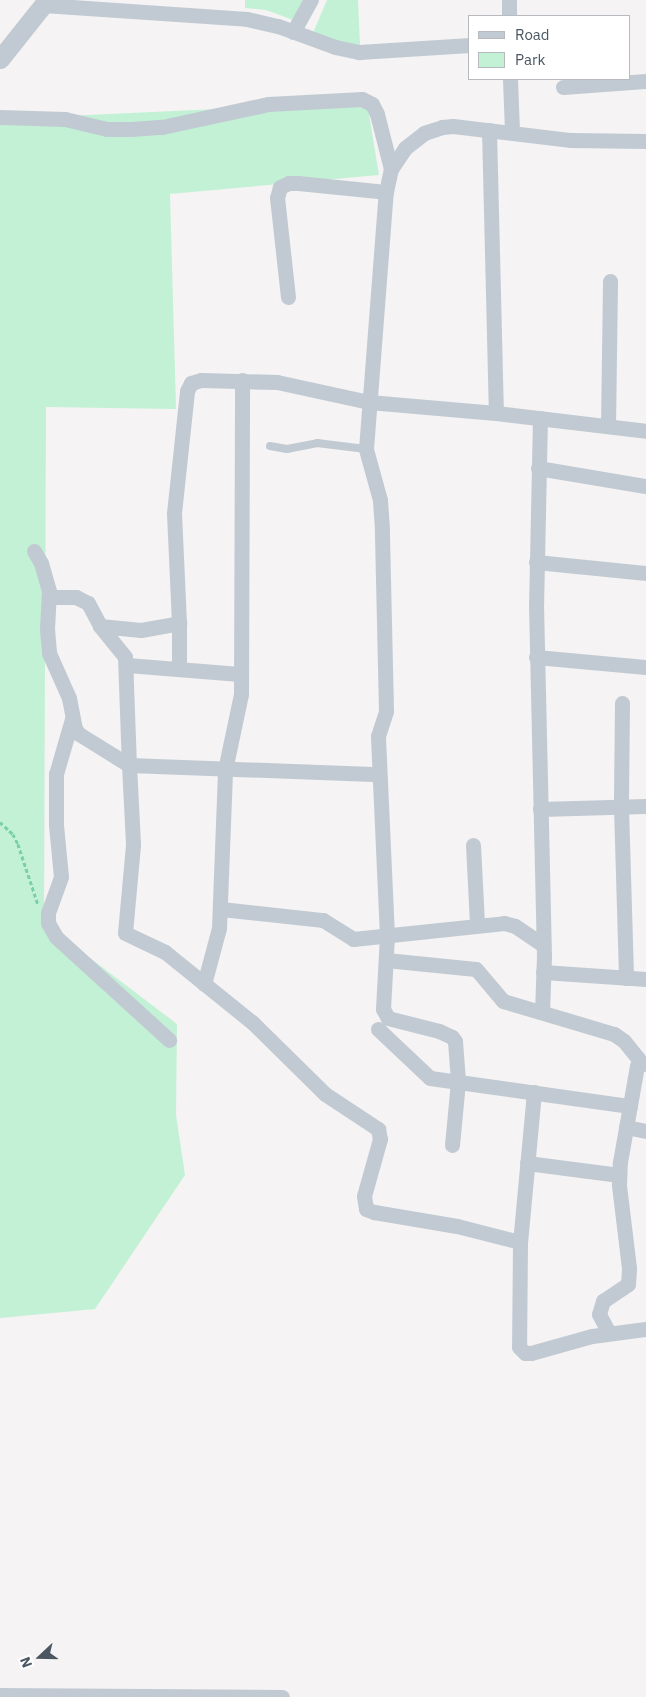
<!DOCTYPE html>
<html>
<head>
<meta charset="utf-8">
<style>
	body { margin:0 }
	#map { position:relative; width:646px; height:1697px; overflow:hidden; background:#f5f3f3; font-family:"IBM Plex Sans",sans-serif }
	div>[style] { position:absolute }
	[style*='--x'] { left:calc(var(--x)*1px); top:calc(var(--y)*1px); width:calc(var(--w)*1px); rotate:calc(var(--a)*1deg) }
	.green>* { inset:0; background:#c3f1d5 }
	.path>* { height:2.5px; margin-top:-1.25px; transform-origin:0; background:repeating-linear-gradient(90deg,#7ad0a6 0 4px,transparent 0 6.5px) }
	.service>* { height:8px; margin:-4px; padding:0 4px; transform-origin:4px; border-radius:4px; background:#c1cad2 }
	.minor>* { height:15px; margin:-7.5px; padding:0 7.5px; transform-origin:7.5px; border-radius:7.5px; background:#c1cad2 }
	.tertiary>* { height:19px; margin:-9.5px; padding:0 9.5px; transform-origin:9.5px; border-radius:9.5px; background:#c1cad2 }
	span { translate:-50% -50%; white-space:nowrap; text-align:center; line-height:1.15; -webkit-text-stroke:5px #fff; paint-order:stroke }
	.legend { position:absolute; left:468px; top:15px; width:162px; height:65px; box-sizing:border-box; background:#fff; border:1px solid #b7bbc0; margin:0; padding:6px 9px; list-style:none; font-size:15px; color:#4a5661 }
	.legend li { display:flex; align-items:center; gap:10px; height:25px }
	.legend b { width:25px; border:1px solid #b7bbc0 }
	.north { position:absolute; left:15px; top:1632px; width:50px; height:50px; -webkit-text-stroke:4px #fff; paint-order:stroke; rotate:249deg; font-size:14px; font-weight:700; line-height:20px; text-align:center; color:#4a5661 }
	.north::after { content:''; display:block; margin:auto; width:18px; height:22px; background:#4a5661; clip-path:polygon(50% 0,100% 100%,50% 72%,0 100%) }
</style>
</head>
<body>
<div id="map">
	<div class="green">
		<i style="clip-path:polygon(245px 0,311px 0,293px 20px,266px 10px,245px 8px)"></i>
		<i style="clip-path:polygon(327px 0,358px 0,360px 45px,342px 44px,313px 33px)"></i>
		<i style="clip-path:polygon(367px 102px,379px 175px,170px 194px,176px 409px,46px 407px,44px 923px,177px 1024px,176px 1115px,185px 1175px,95px 1309px,0 1318px,0 119px)"></i>
	</div>
	<div class="path">
		<i style="--x:0;--y:822;--w:18;--a:43"></i>
		<i style="--x:13;--y:834;--w:11;--a:63"></i>
		<i style="--x:18;--y:844;--w:63;--a:71.6"></i>
	</div>
	<div class="service">
		<i style="--x:270;--y:446;--w:17;--a:10"></i>
		<i style="--x:287;--y:449;--w:31;--a:-11"></i>
		<i style="--x:317;--y:443;--w:49;--a:7"></i>
	</div>
	<div class="minor">
		<i style="--x:43;--y:5;--w:204;--a:3.9"></i>
		<i style="--x:247;--y:19;--w:32;--a:13"></i>
		<i style="--x:278;--y:26;--w:61;--a:20.2"></i>
		<i style="--x:335;--y:47;--w:25;--a:12"></i>
		<i style="--x:359;--y:52;--w:111;--a:-3.6"></i>
		<i style="--x:509;--y:16;--w:16;--a:-90"></i>
		<i style="--x:293;--y:32;--w:37;--a:-61"></i>
		<i style="--x:510;--y:79;--w:53;--a:87.8"></i>
		<i style="--x:563;--y:87;--w:83;--a:-4.1"></i>
		<i style="--x:0;--y:117;--w:65;--a:1.8"></i>
		<i style="--x:65;--y:119;--w:43;--a:13.4"></i>
		<i style="--x:107;--y:129;--w:24;--a:0"></i>
		<i style="--x:131;--y:129;--w:31;--a:-4"></i>
		<i style="--x:162;--y:127;--w:108;--a:-12.2"></i>
		<i style="--x:268;--y:104;--w:94;--a:-3"></i>
		<i style="--x:362;--y:99;--w:11;--a:27"></i>
		<i style="--x:372;--y:104;--w:11;--a:63"></i>
		<i style="--x:377;--y:114;--w:57;--a:75.7"></i>
		<i style="--x:489;--y:130;--w:283;--a:88.6"></i>
		<i style="--x:288;--y:297;--w:100;--a:-96.3"></i>
		<i style="--x:277;--y:198;--w:11;--a:-75"></i>
		<i style="--x:280;--y:187;--w:10;--a:-24"></i>
		<i style="--x:289;--y:183;--w:9;--a:0"></i>
		<i style="--x:298;--y:183;--w:88;--a:5.8"></i>
		<i style="--x:540;--y:418;--w:186;--a:91.2"></i>
		<i style="--x:536;--y:604;--w:352;--a:88.7"></i>
		<i style="--x:544;--y:956;--w:56;--a:92"></i>
		<i style="--x:608;--y:426;--w:145;--a:-89.2"></i>
		<i style="--x:538;--y:468;--w:109;--a:9.5"></i>
		<i style="--x:34;--y:551;--w:14;--a:60"></i>
		<i style="--x:41;--y:563;--w:29;--a:74"></i>
		<i style="--x:49;--y:591;--w:38;--a:93"></i>
		<i style="--x:47;--y:629;--w:24;--a:85"></i>
		<i style="--x:49;--y:653;--w:49;--a:66"></i>
		<i style="--x:69;--y:698;--w:32;--a:79"></i>
		<i style="--x:75;--y:729;--w:6;--a:51"></i>
		<i style="--x:79;--y:734;--w:59;--a:31.8"></i>
		<i style="--x:129;--y:765;--w:80;--a:87.1"></i>
		<i style="--x:133;--y:845;--w:88;--a:95.2"></i>
		<i style="--x:125;--y:933;--w:44;--a:25.4"></i>
		<i style="--x:165;--y:952;--w:113;--a:38.9"></i>
		<i style="--x:253;--y:1023;--w:101;--a:44.6"></i>
		<i style="--x:325;--y:1094;--w:64;--a:33.4"></i>
		<i style="--x:378;--y:1129;--w:10;--a:79"></i>
		<i style="--x:380;--y:1139;--w:59;--a:105.7"></i>
		<i style="--x:364;--y:1196;--w:13;--a:81"></i>
		<i style="--x:366;--y:1209;--w:9;--a:21"></i>
		<i style="--x:374;--y:1212;--w:84;--a:9.6"></i>
		<i style="--x:457;--y:1226;--w:65;--a:14.3"></i>
		<i style="--x:536;--y:562;--w:111;--a:5.7"></i>
		<i style="--x:49;--y:597;--w:27;--a:0"></i>
		<i style="--x:76;--y:597;--w:13;--a:27"></i>
		<i style="--x:88;--y:603;--w:26;--a:62"></i>
		<i style="--x:100;--y:626;--w:40;--a:51"></i>
		<i style="--x:125;--y:657;--w:108;--a:87.9"></i>
		<i style="--x:129;--y:765;--w:250;--a:2.1"></i>
		<i style="--x:100;--y:626;--w:41;--a:5.6"></i>
		<i style="--x:141;--y:630;--w:39;--a:-10"></i>
		<i style="--x:536;--y:657;--w:110;--a:5.2"></i>
		<i style="--x:127;--y:665;--w:113;--a:4.6"></i>
		<i style="--x:179;--y:668;--w:45;--a:-90"></i>
		<i style="--x:179;--y:623;--w:110;--a:-92.6"></i>
		<i style="--x:174;--y:513;--w:123;--a:-83.9"></i>
		<i style="--x:187;--y:391;--w:9;--a:-63"></i>
		<i style="--x:191;--y:383;--w:10;--a:-17"></i>
		<i style="--x:201;--y:380;--w:76;--a:1.5"></i>
		<i style="--x:277;--y:382;--w:94;--a:12.3"></i>
		<i style="--x:369;--y:402;--w:127;--a:5"></i>
		<i style="--x:496;--y:413;--w:151;--a:6.8"></i>
		<i style="--x:622;--y:703;--w:104;--a:90.6"></i>
		<i style="--x:621;--y:807;--w:171;--a:88.3"></i>
		<i style="--x:72;--y:719;--w:57;--a:106.2"></i>
		<i style="--x:56;--y:774;--w:51;--a:90"></i>
		<i style="--x:56;--y:825;--w:52;--a:84.5"></i>
		<i style="--x:61;--y:877;--w:38;--a:110"></i>
		<i style="--x:48;--y:913;--w:10;--a:90"></i>
		<i style="--x:48;--y:923;--w:16;--a:60"></i>
		<i style="--x:56;--y:937;--w:153;--a:42.3"></i>
		<i style="--x:540;--y:809;--w:106;--a:-1.6"></i>
		<i style="--x:473;--y:845;--w:79;--a:87.1"></i>
		<i style="--x:221;--y:909;--w:103;--a:6.2"></i>
		<i style="--x:323;--y:920;--w:36;--a:32"></i>
		<i style="--x:353;--y:939;--w:152;--a:-6"></i>
		<i style="--x:504;--y:923;--w:11;--a:15"></i>
		<i style="--x:515;--y:926;--w:34;--a:34"></i>
		<i style="--x:386;--y:960;--w:90;--a:5.7"></i>
		<i style="--x:476;--y:969;--w:42;--a:49.8"></i>
		<i style="--x:503;--y:1001;--w:116;--a:16.6"></i>
		<i style="--x:614;--y:1034;--w:12;--a:35"></i>
		<i style="--x:624;--y:1041;--w:28;--a:51"></i>
		<i style="--x:543;--y:972;--w:103;--a:3.9"></i>
		<i style="--x:204;--y:984;--w:58;--a:-75"></i>
		<i style="--x:219;--y:928;--w:158;--a:-87.8"></i>
		<i style="--x:225;--y:770;--w:78;--a:-78.1"></i>
		<i style="--x:241;--y:694;--w:314;--a:-89.8"></i>
		<i style="--x:378;--y:1029;--w:71;--a:43.3"></i>
		<i style="--x:430;--y:1078;--w:202;--a:8"></i>
		<i style="--x:534;--y:1092;--w:151;--a:95.3"></i>
		<i style="--x:520;--y:1242;--w:105;--a:90.5"></i>
		<i style="--x:519;--y:1347;--w:8;--a:45"></i>
		<i style="--x:525;--y:1353;--w:6;--a:0"></i>
		<i style="--x:531;--y:1353;--w:63;--a:-15.6"></i>
		<i style="--x:592;--y:1336;--w:54;--a:-7.4"></i>
		<i style="--x:626;--y:1127;--w:20;--a:11"></i>
		<i style="--x:452;--y:1145;--w:64;--a:-84.6"></i>
		<i style="--x:458;--y:1081;--w:40;--a:-94.3"></i>
		<i style="--x:455;--y:1041;--w:5;--a:-127"></i>
		<i style="--x:452;--y:1037;--w:14;--a:-155"></i>
		<i style="--x:439;--y:1031;--w:53;--a:-165.7"></i>
		<i style="--x:388;--y:1018;--w:10;--a:-119"></i>
		<i style="--x:383;--y:1009;--w:73;--a:-86.9"></i>
		<i style="--x:387;--y:936;--w:200;--a:-92.6"></i>
		<i style="--x:378;--y:736;--w:26;--a:-72"></i>
		<i style="--x:386;--y:711;--w:182;--a:-91.3"></i>
		<i style="--x:382;--y:529;--w:29;--a:-94"></i>
		<i style="--x:380;--y:500;--w:53;--a:-105.4"></i>
		<i style="--x:366;--y:449;--w:258;--a:-85.6"></i>
		<i style="--x:386;--y:192;--w:24;--a:-78"></i>
		<i style="--x:391;--y:169;--w:25;--a:-56"></i>
		<i style="--x:405;--y:148;--w:24;--a:-38"></i>
		<i style="--x:424;--y:133;--w:19;--a:-18"></i>
		<i style="--x:442;--y:127;--w:11;--a:-5"></i>
		<i style="--x:453;--y:126;--w:119;--a:6.8"></i>
		<i style="--x:571;--y:140;--w:75;--a:0.8"></i>
		<i style="--x:527;--y:1163;--w:93;--a:7.4"></i>
		<i style="--x:609;--y:1333;--w:21;--a:-118"></i>
		<i style="--x:599;--y:1314;--w:14;--a:-73"></i>
		<i style="--x:603;--y:1301;--w:30;--a:-34"></i>
		<i style="--x:628;--y:1284;--w:16;--a:-86"></i>
		<i style="--x:629;--y:1268;--w:84;--a:-96.9"></i>
		<i style="--x:619;--y:1185;--w:23;--a:-88"></i>
		<i style="--x:620;--y:1162;--w:97;--a:-80"></i>
		<i style="--x:637;--y:1066;--w:9;--a:-18"></i>
		<i style="--x:0;--y:1695;--w:282;--a:0.4"></i>
	</div>
	<div class="tertiary">
		<i style="--x:0;--y:59;--w:75;--a:-51.5"></i>
	</div>
	<ul class="legend">
	<li><b style="height:6px;background:#c1cad2"></b>Road</li>
	<li><b style="height:14px;background:#c3f1d5"></b>Park</li>
	</ul>
	<div class="north">N</div>
</div>
</body>
</html>
